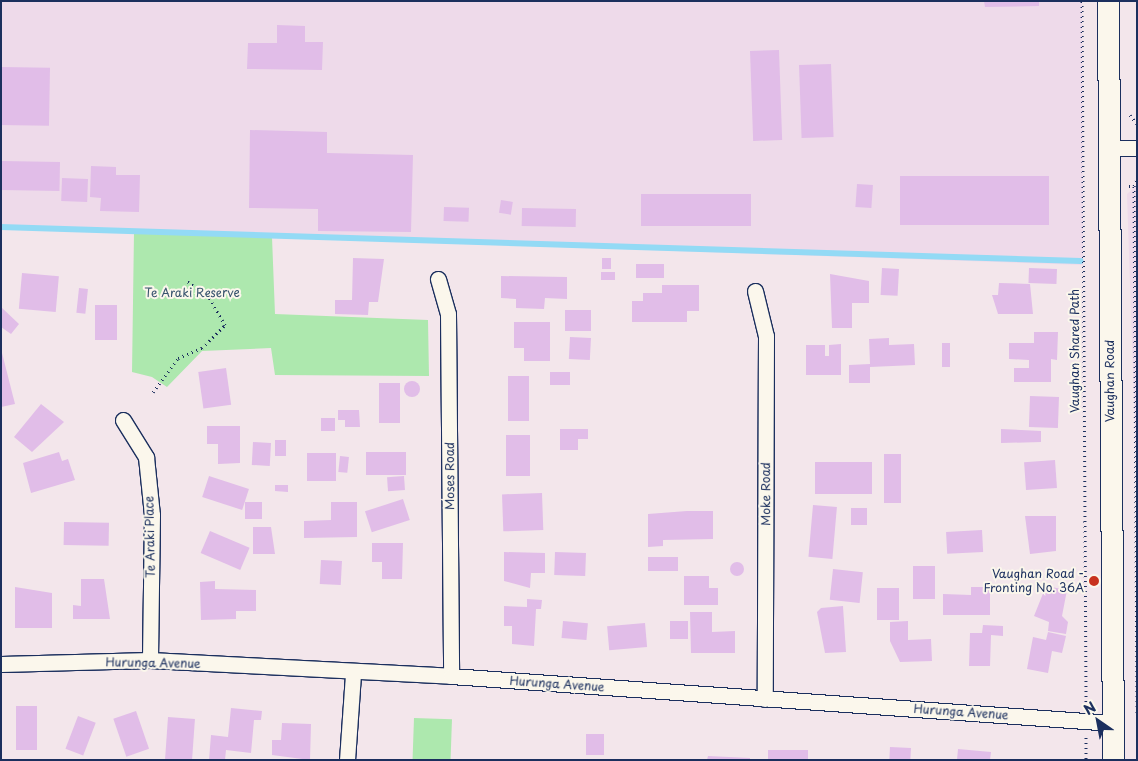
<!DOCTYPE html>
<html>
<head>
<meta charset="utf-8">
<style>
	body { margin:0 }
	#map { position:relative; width:1138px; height:761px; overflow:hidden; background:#f3e6eb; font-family:"Playpen Sans",sans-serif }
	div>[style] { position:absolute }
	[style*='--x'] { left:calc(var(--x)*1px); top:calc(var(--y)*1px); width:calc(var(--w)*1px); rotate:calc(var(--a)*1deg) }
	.built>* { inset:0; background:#eedaea }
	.green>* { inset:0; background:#ade8ae; transform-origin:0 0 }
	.stream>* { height:5.5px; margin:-2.75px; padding:0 2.75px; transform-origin:2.75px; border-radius:2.75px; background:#93daf5 }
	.building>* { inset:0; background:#e1bde8; transform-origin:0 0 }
	.round { border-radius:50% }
	.path>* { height:3px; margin-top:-1.5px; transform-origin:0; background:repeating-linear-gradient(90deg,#1b2f5e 0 1px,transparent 0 5px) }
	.roads { filter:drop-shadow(1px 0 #1b2f5e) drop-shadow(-1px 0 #1b2f5e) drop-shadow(0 1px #1b2f5e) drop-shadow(0 -1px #1b2f5e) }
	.street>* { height:15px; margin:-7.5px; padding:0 7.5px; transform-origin:7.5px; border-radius:7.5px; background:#fbf7ec }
	.secondary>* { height:21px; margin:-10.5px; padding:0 10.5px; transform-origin:10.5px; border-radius:10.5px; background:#fbf7ec }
	.dots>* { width:14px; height:14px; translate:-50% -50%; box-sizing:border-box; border:2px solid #fbf7ec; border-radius:50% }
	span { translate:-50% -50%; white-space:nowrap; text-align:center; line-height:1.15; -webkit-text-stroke:4px #fbf7ec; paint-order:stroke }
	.park-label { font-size:12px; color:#38546e }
	.street-label { font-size:12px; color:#1b2f5e }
	.poi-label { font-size:12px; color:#1b2f5e }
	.right { translate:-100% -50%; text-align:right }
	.frame { position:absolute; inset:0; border:2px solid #1b2f5e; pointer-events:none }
	.north { position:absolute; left:1073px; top:696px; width:50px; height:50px; -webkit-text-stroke:4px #fbf7ec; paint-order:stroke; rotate:327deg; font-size:14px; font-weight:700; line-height:20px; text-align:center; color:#1b2f5e }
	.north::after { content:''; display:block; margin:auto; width:18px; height:22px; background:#1b2f5e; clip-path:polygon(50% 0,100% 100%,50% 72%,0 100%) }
</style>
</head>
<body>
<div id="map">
	<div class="built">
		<i style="clip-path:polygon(1px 1px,1082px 1px,1083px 265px,1px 228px)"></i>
		<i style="clip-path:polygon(1137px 185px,1137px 492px,1127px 194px)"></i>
	</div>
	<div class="green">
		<i style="clip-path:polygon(134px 232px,272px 237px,275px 314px,428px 320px,429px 376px,275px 375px,271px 348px,202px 351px,167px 387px,152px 377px,132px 372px)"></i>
		<i style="left:414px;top:718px;width:38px;height:42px;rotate:2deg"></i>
	</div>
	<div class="stream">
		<i style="--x:1;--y:227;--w:1080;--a:1.8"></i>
	</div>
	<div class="building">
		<i style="clip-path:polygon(984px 1px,1039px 1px,1039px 6px,985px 7px)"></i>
		<i style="clip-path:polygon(277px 25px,305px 26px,305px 42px,323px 42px,322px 70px,247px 69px,248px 43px,277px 43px)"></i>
		<i style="left:779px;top:50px;width:90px;height:29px;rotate:88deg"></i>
		<i style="left:831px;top:64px;width:73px;height:32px;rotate:88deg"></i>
		<i style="left:1px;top:67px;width:49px;height:58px;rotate:1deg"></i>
		<i style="clip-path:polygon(250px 130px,327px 132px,327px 153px,413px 155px,411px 232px,318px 231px,318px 209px,249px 208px)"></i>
		<i style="left:2px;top:161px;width:58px;height:29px;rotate:1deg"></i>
		<i style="clip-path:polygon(91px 166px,116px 167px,116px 175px,140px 175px,139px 212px,100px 211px,101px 198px,90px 197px)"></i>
		<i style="left:1049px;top:176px;width:49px;height:149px;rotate:90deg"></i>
		<i style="left:62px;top:178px;width:26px;height:23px;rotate:2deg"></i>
		<i style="left:857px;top:184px;width:16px;height:23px;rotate:4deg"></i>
		<i style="left:751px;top:194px;width:32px;height:110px;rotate:90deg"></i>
		<i style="left:501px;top:200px;width:12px;height:13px;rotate:9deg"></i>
		<i style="left:444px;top:207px;width:25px;height:14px;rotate:2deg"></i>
		<i style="left:522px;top:208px;width:54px;height:18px;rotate:1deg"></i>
		<i style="clip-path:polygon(353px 258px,384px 259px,378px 302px,369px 302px,368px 315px,335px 314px,335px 300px,352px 300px)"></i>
		<i style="left:611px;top:258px;width:11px;height:9px;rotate:90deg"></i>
		<i style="left:636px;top:264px;width:28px;height:14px"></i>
		<i style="left:882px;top:268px;width:17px;height:27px;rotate:3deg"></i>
		<i style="left:1029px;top:268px;width:28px;height:15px;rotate:2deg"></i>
		<i style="left:601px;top:272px;width:14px;height:8px"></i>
		<i style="left:22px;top:273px;width:37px;height:36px;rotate:5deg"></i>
		<i style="clip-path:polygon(830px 274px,869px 281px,869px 303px,852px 303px,852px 328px,832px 328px)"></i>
		<i style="clip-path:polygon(501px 276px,567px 277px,567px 299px,545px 298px,544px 309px,516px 308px,516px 299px,501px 298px)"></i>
		<i style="clip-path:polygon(999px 283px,1030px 284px,1033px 314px,998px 314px,992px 295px,998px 295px)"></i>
		<i style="clip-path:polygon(662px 285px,699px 285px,699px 311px,687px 311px,687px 322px,632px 322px,632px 301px,643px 301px,643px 293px,662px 293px)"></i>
		<i style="left:79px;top:288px;width:9px;height:25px;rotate:6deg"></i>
		<i style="left:95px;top:305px;width:22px;height:35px"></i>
		<i style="clip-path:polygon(1px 307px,19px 324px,11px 334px,1px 327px)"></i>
		<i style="left:565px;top:310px;width:26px;height:21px"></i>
		<i style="clip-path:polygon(514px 322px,550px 322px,550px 361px,524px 361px,524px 348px,514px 348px)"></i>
		<i style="clip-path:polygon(1034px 332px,1058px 332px,1057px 360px,1051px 359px,1051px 382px,1014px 382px,1014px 368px,1029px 368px,1029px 360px,1009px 359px,1009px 343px,1034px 343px)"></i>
		<i style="left:570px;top:337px;width:21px;height:22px;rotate:3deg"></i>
		<i style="clip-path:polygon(889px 338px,889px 345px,914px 344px,915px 365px,870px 367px,870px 383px,849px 383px,849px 365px,870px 364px,869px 339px)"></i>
		<i style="left:942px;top:343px;width:8px;height:24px"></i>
		<i style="clip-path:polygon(841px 344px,841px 375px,806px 375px,806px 345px,825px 345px,825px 356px,829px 356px,829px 345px)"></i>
		<i style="clip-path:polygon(1px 349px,15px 404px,1px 407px)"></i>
		<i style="left:226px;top:368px;width:37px;height:28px;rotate:82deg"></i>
		<i style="left:550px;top:372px;width:20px;height:13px"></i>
		<i style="left:508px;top:376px;width:21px;height:45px"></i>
		<i class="round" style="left:404px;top:381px;width:16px;height:16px"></i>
		<i style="left:379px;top:383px;width:21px;height:40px"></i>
		<i style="left:1030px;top:396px;width:29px;height:31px;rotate:2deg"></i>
		<i style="clip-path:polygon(41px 404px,64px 422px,32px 452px,14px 437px)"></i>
		<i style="clip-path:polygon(338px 410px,359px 410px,360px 427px,345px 427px,345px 420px,338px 420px)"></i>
		<i style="left:321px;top:418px;width:14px;height:13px"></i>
		<i style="clip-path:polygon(207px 426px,240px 426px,240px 463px,218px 464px,218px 444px,207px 444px)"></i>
		<i style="clip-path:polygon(560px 429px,588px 429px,588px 439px,578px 439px,578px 450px,560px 450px)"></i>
		<i style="clip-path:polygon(1001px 429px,1041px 431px,1041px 442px,1001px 443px)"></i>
		<i style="left:530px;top:435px;width:41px;height:24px;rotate:90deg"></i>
		<i style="left:275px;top:440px;width:11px;height:16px"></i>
		<i style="left:253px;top:442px;width:18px;height:23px;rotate:3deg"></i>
		<i style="clip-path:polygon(59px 452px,62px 461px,68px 459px,75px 480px,31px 493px,23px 463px)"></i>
		<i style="left:366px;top:452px;width:40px;height:23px"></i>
		<i style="left:307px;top:453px;width:29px;height:28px"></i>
		<i style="left:884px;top:454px;width:17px;height:49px"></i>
		<i style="left:340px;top:456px;width:9px;height:16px;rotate:6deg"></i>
		<i style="left:1055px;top:460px;width:28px;height:31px;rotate:86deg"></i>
		<i style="left:815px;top:462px;width:57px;height:32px"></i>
		<i style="left:209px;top:476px;width:42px;height:22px;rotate:18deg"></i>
		<i style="left:404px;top:476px;width:14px;height:17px;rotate:86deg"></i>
		<i style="clip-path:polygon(275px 485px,288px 485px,288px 492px,275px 491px)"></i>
		<i style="left:542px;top:493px;width:37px;height:40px;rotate:88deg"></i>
		<i style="left:403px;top:499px;width:22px;height:40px;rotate:72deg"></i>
		<i style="left:245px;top:502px;width:17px;height:17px"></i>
		<i style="clip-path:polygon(331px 502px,357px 502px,357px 537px,304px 538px,304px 521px,331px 520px)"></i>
		<i style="left:813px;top:505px;width:24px;height:52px;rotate:5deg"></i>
		<i style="left:851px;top:508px;width:16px;height:17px"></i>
		<i style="clip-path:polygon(687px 511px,713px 511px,713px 539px,663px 540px,663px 546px,648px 547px,648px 514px)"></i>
		<i style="clip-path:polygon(1025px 516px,1056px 516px,1056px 551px,1030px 554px)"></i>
		<i style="left:64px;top:522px;width:45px;height:23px;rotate:1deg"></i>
		<i style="clip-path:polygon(253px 527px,271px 527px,275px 554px,253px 554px)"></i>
		<i style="left:982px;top:530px;width:22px;height:36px;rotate:87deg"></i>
		<i style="left:210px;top:531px;width:43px;height:24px;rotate:23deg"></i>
		<i style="clip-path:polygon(372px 543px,403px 543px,402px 579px,382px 579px,382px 562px,372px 562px)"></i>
		<i style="clip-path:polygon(504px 552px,545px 553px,545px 573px,531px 573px,530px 588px,504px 581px)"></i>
		<i style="left:555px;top:552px;width:31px;height:23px;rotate:2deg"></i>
		<i style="left:648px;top:557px;width:30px;height:14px"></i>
		<i style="left:321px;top:560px;width:21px;height:24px;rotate:3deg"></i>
		<i class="round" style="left:730px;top:562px;width:14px;height:14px"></i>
		<i style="left:913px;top:566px;width:22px;height:33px"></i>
		<i style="left:833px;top:569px;width:30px;height:31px;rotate:6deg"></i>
		<i style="clip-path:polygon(684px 576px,709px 576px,709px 588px,718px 588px,718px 605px,684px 605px)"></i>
		<i style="clip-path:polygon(81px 579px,104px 579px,110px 619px,73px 619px,73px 605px,81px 606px)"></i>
		<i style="clip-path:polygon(215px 581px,215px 589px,256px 590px,256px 611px,236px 611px,236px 619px,201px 620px,200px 582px)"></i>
		<i style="clip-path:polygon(1046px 586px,1067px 590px,1062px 616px,1068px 622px,1066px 634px,1048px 631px,1049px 622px,1034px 616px)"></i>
		<i style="clip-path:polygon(15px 587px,52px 593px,52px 628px,15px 628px)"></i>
		<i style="clip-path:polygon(971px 587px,990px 587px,990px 615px,943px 615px,943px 594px,971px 595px)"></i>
		<i style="left:877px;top:588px;width:22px;height:32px"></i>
		<i style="clip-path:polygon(527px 599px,542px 600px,541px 609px,536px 609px,534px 646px,512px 644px,512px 626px,504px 626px,504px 606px,527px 607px)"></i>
		<i style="clip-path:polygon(843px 606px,846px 652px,825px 653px,817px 612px,821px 608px)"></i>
		<i style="clip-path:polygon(690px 612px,712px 612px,712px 632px,735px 631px,735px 653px,691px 653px)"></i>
		<i style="left:563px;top:621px;width:25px;height:17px;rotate:5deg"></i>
		<i style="left:670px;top:621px;width:18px;height:18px"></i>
		<i style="clip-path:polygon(908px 621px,908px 640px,931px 639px,932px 661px,900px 662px,890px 641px,890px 622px)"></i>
		<i style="left:645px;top:623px;width:24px;height:38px;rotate:85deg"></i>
		<i style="clip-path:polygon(983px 625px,1003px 626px,1003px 636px,991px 635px,990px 666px,969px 666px,970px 633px,982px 633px)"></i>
		<i style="clip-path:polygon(1048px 632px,1066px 636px,1062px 653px,1052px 651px,1048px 673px,1027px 669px,1033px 637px,1046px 640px)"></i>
		<i style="left:16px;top:706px;width:21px;height:44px"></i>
		<i style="clip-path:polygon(231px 708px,262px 711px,261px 720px,254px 720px,251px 753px,226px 750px,225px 760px,209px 760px,211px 735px,228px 737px)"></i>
		<i style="left:136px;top:711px;width:40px;height:24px;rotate:71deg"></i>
		<i style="left:78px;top:716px;width:19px;height:35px;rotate:21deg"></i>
		<i style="left:168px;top:717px;width:27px;height:43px;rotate:4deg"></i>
		<i style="clip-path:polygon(282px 723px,311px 724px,310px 760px,272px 755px,272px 740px,281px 740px)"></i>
		<i style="left:586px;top:734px;width:18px;height:21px"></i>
		<i style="left:890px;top:747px;width:21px;height:13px;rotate:3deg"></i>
		<i style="clip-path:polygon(958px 749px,991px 752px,990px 760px,957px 760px)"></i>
		<i style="left:768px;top:750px;width:40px;height:10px"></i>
		<i style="clip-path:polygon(708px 756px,750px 758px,750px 760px,707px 760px)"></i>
	</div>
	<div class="path">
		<i style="--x:1082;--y:1;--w:705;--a:89.67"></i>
		<i style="--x:1130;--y:115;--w:11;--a:52"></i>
		<i style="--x:1129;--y:186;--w:5;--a:0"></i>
		<i style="--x:1134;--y:186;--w:527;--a:89.67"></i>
		<i style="--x:1134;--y:186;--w:8;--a:-67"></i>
		<i style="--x:153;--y:392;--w:42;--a:-53.7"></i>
		<i style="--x:178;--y:358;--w:26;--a:-23"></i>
		<i style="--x:202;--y:348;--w:33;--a:-45"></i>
		<i style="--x:225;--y:325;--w:32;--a:-120"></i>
		<i style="--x:209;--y:297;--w:27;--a:-144"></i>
		<i style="--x:1086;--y:737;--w:23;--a:90"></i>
	</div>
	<div class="roads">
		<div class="street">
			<i style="--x:1108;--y:148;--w:29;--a:0"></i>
			<i style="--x:438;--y:279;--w:36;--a:74"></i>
			<i style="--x:448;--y:314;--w:362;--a:89.5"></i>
			<i style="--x:755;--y:291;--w:46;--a:76.3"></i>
			<i style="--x:766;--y:336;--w:363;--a:90.2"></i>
			<i style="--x:123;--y:420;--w:44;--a:58.1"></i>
			<i style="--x:146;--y:457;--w:58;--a:84.1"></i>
			<i style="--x:152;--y:515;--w:145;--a:90.8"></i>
			<i style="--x:1;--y:664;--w:149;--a:-1.5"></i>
			<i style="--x:150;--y:660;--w:301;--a:3"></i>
			<i style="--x:451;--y:676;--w:664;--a:4.06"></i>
			<i style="--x:347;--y:760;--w:86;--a:-86"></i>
		</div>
		<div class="secondary">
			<i style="--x:1108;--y:1;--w:759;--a:89.62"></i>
		</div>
	</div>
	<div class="dots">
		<i style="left:1094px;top:581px;background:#c8321e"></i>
	</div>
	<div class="park-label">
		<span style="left:192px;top:293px">Te Araki Reserve</span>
	</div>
	<div class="street-label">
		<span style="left:1075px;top:351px;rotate:-90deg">Vaughan Shared Path</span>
		<span style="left:1110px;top:381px;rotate:-90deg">Vaughan Road</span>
		<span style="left:450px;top:476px;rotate:-90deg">Moses Road</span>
		<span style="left:766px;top:494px;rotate:-90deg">Moke Road</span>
		<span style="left:150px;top:537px;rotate:-91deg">Te Araki Place</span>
		<span style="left:153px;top:663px;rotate:1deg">Hurunga Avenue</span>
		<span style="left:557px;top:684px;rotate:4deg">Hurunga Avenue</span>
		<span style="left:961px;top:712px;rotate:4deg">Hurunga Avenue</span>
	</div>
	<div class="poi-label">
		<span class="right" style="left:1084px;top:581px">Vaughan Road -<br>Fronting No. 36A</span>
	</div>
	<div class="frame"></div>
	<div class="north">N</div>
</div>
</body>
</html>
